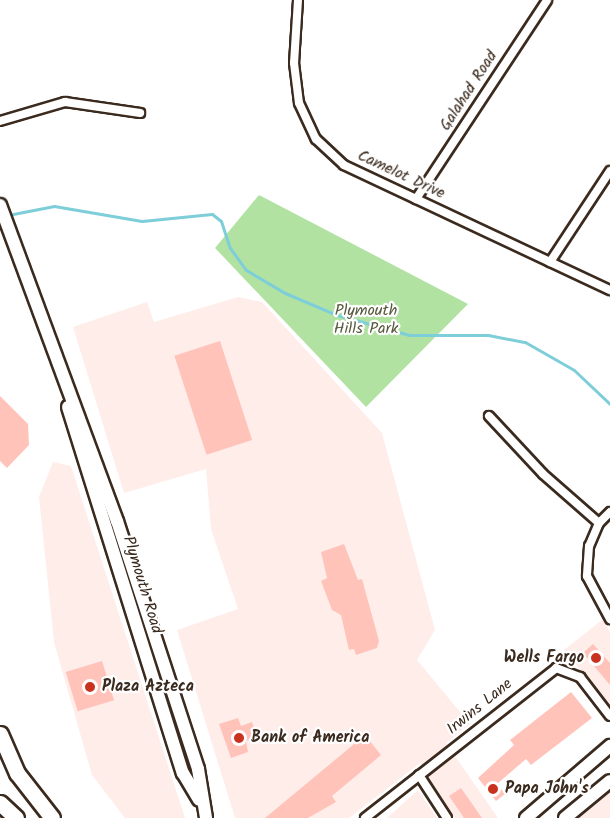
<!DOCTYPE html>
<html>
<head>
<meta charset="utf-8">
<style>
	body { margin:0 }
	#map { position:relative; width:610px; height:818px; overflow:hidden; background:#fff; font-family:Kalam,sans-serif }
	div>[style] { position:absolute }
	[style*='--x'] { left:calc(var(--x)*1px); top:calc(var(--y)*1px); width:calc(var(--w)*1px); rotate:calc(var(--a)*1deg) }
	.built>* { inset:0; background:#ffedea }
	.green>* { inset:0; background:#b1e2a2 }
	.stream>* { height:3px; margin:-1.5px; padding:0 1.5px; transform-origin:1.5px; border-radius:1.5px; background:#7eceda }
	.building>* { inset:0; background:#ffc3ba; transform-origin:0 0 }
	.roads { filter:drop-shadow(2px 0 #3b2a1e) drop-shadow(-2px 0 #3b2a1e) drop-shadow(0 2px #3b2a1e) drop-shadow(0 -2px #3b2a1e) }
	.minor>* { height:8px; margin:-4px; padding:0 4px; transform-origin:4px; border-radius:4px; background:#fff }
	.secondary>* { height:12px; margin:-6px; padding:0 6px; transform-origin:6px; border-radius:6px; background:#fff }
	.primary>* { height:12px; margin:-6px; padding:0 6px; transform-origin:6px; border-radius:6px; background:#fff }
	.motorway>* { height:15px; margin:-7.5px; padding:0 7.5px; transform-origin:7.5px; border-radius:7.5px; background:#fff }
	.dots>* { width:16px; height:16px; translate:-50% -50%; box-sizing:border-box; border:3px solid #fff; border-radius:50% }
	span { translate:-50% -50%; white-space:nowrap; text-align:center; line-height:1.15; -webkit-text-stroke:4.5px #fff; paint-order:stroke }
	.street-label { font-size:16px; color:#3b2a1e }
	.park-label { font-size:16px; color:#58583f }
	.poi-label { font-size:16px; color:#3b2a1e; font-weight:700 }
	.right { translate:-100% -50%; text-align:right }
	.left { translate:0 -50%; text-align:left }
</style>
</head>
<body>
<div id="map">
	<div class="built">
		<i style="clip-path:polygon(238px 297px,262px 302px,382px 433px,435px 630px,417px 660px,470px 724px,446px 743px,498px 818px,454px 818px,420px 763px,349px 818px,235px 818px,177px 630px,238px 609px,211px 529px,206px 469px,124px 493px,73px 327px,147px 302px,154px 322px)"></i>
		<i style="clip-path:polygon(53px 462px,71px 466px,185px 818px,125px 818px,92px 775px,54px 642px,39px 497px)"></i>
		<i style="clip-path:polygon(602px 620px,610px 631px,610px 706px,564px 650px)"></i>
		<i style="clip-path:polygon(610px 781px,610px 818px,565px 818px)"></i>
		<i style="clip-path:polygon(418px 790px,437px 818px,387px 818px)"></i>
	</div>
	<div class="green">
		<i style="clip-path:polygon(259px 195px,468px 304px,366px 407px,215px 248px)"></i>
	</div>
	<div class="stream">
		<i style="--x:13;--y:214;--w:42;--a:-11"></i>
		<i style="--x:54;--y:206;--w:89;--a:9.7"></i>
		<i style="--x:142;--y:221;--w:70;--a:-5.7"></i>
		<i style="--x:212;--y:214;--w:11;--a:38"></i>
		<i style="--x:221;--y:221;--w:28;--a:72"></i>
		<i style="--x:230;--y:248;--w:27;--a:54"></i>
		<i style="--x:246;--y:270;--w:45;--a:30.5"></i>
		<i style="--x:285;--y:293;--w:56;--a:22.9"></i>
		<i style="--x:337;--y:315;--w:75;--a:15.5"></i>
		<i style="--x:409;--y:335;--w:79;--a:0"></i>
		<i style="--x:488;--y:335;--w:38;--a:11"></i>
		<i style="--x:525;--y:342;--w:56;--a:29.7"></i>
		<i style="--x:574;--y:370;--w:50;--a:43.4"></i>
	</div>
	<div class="building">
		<i style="left:220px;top:341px;width:104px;height:48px;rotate:72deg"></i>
		<i style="clip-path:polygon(0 396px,28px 424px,29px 445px,7px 468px,0 461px)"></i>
		<i style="clip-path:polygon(344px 544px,358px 580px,362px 579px,379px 641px,377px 648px,356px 655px,354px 649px,349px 650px,341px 615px,332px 610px,321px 581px,327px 578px,321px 552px)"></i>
		<i style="clip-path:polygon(593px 644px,610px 663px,610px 685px,583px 653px)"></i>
		<i style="left:102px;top:661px;width:41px;height:38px;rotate:73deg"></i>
		<i style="clip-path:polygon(571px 692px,592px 718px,531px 765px,526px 759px,497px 784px,505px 794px,496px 801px,478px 778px,514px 745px,510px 740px)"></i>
		<i style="clip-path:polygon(238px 718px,241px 726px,252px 722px,257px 737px,246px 741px,248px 752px,231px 758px,219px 724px)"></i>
		<i style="clip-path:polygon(365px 735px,381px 755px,332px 796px,336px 802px,308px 818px,265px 818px)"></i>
		<i style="clip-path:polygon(461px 788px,482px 818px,464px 818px,449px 796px)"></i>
	</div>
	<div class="roads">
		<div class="minor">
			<i style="--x:298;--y:0;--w:63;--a:93.6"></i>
			<i style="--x:294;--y:63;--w:40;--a:82.9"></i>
			<i style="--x:299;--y:103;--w:40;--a:65"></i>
			<i style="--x:316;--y:139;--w:38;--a:43"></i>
			<i style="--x:344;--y:165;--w:294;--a:25.2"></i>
			<i style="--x:0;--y:121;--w:68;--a:-16.3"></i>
			<i style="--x:65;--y:102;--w:76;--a:8.3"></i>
			<i style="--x:416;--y:199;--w:238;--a:-56.6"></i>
			<i style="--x:550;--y:262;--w:109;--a:-56.6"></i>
			<i style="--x:489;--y:416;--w:79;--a:47"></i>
			<i style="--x:543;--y:474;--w:74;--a:41.2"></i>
			<i style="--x:610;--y:512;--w:16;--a:135"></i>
			<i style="--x:599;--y:523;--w:25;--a:113"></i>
			<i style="--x:589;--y:546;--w:30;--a:94"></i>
			<i style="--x:587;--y:576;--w:49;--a:61.9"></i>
			<i style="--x:419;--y:775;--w:51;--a:56.9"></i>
			<i style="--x:365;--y:818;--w:243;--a:-38.1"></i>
			<i style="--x:556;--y:668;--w:26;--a:21"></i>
			<i style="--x:580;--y:677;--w:49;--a:52.4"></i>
		</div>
		<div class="secondary">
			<i style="--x:0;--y:205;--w:337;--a:69.7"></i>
			<i style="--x:117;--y:521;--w:261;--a:71.9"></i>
			<i style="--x:198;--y:769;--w:50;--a:80.7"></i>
			<i style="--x:68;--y:407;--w:384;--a:72.6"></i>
			<i style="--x:183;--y:773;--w:31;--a:59"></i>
		</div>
		<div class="primary">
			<i style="--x:526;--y:818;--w:111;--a:-40.6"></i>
			<i style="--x:565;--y:818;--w:58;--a:-39.4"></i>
		</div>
		<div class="motorway">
			<i style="--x:0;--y:734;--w:43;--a:66.4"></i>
			<i style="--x:17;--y:773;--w:57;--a:52.1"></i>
			<i style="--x:0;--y:803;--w:22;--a:43"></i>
		</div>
	</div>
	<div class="dots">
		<i style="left:596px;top:658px;background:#c8321e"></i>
		<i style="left:90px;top:687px;background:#c8321e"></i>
		<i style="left:239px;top:738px;background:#c8321e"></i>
		<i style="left:493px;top:789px;background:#c8321e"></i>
	</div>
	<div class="street-label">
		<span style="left:469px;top:91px;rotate:-57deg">Galahad Road</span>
		<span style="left:401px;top:175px;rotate:25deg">Camelot Drive</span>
		<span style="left:142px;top:585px;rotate:73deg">Plymouth Road</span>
		<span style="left:480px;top:707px;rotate:-39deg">Irwins Lane</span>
	</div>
	<div class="park-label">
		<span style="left:366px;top:320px">Plymouth<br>Hills Park</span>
	</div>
	<div class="poi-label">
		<span class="right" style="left:584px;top:658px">Wells Fargo</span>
		<span class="left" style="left:102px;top:687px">Plaza Azteca</span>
		<span class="left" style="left:251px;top:738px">Bank of America</span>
		<span class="left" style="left:505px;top:789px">Papa John's</span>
	</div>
</div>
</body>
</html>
